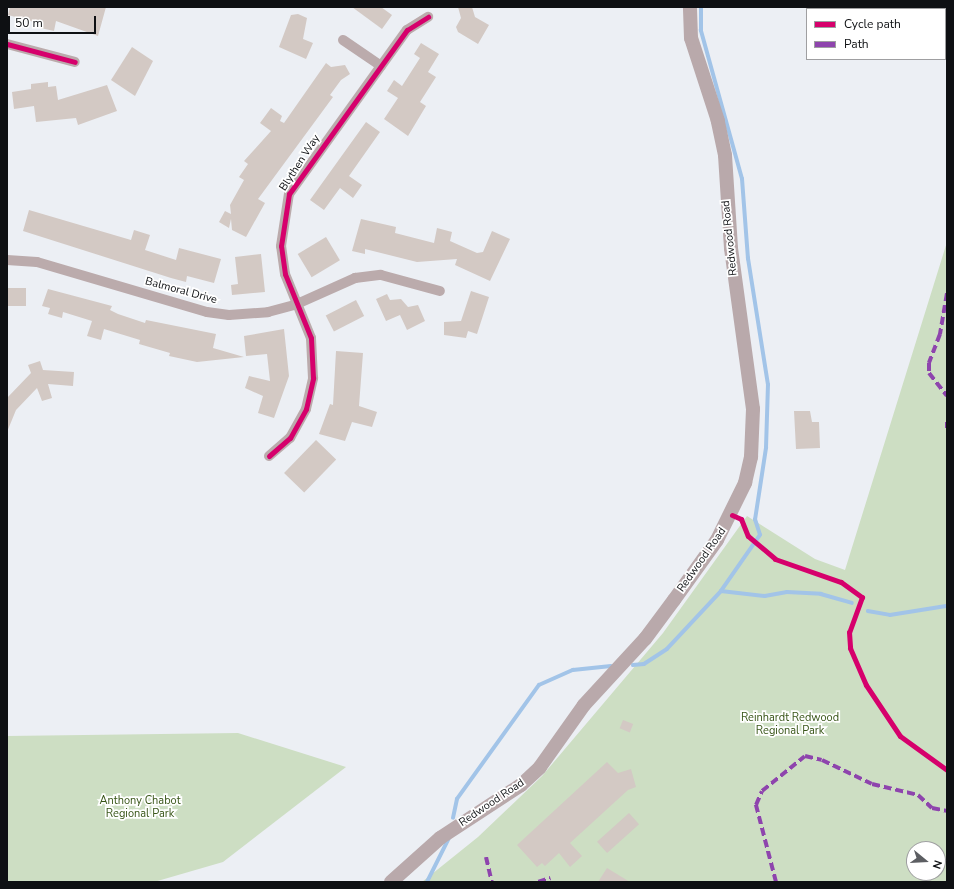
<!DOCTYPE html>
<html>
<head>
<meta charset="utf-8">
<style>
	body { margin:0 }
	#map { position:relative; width:954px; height:889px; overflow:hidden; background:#eceff4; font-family:"Nunito Sans",sans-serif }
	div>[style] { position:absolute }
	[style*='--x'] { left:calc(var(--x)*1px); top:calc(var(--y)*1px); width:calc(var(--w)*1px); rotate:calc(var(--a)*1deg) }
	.green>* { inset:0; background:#cddec3 }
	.stream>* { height:3.5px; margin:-1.75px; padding:0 1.75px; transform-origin:1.75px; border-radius:1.75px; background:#a2c4e8 }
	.building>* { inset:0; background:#d3c9c4; transform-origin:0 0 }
	.minor>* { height:10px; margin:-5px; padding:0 5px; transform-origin:5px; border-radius:5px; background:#bbabac }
	.secondary>* { height:14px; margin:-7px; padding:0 7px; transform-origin:7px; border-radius:7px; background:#b9a9ab }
	.quiet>* { height:4px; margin-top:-2px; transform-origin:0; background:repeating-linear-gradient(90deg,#8e44ad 0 8px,transparent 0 12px) }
	.cycleway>* { height:5px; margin:-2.5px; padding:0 2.5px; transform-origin:2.5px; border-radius:2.5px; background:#d6006c }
	span { translate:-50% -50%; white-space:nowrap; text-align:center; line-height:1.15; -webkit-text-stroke:3.5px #fff; paint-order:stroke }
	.street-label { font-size:11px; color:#0e1013 }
	.park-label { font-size:11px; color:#375416 }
	.frame { position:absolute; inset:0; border:8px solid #0e1013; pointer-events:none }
	.legend { position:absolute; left:806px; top:8px; width:140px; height:52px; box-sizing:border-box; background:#fff; border:1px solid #9f9fa1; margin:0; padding:5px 7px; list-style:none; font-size:12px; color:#0e1013 }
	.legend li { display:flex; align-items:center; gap:8px; height:20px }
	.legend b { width:20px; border:1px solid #9f9fa1 }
	.north { position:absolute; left:906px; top:841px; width:40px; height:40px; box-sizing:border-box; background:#fff; border:1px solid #9f9fa1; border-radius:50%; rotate:108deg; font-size:11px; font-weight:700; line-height:16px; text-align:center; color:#0e1013 }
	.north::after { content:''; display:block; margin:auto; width:14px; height:18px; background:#5c5e62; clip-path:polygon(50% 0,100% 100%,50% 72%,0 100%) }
	.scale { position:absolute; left:8px; top:16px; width:88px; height:18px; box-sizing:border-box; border:2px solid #0e1013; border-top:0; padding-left:5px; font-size:12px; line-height:14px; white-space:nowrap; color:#0e1013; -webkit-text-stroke:3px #fff; paint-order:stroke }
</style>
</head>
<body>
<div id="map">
	<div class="green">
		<i style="clip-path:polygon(862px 7px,947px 7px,947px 35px,945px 9px)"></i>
		<i style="clip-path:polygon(evenodd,947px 242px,947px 882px,422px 882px,478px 837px,542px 776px,663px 633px,747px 516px,815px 559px,845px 570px,947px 242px,914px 849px,938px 849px,938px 873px,914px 873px,914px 849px)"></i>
		<i style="clip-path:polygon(238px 733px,346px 767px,223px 862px,154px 882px,7px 882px,7px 736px)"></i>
	</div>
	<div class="stream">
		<i style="--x:721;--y:591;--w:44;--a:6.5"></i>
		<i style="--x:765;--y:596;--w:22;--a:-10"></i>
		<i style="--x:787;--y:592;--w:34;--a:3"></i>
		<i style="--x:821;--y:594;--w:32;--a:16"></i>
		<i style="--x:868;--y:611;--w:22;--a:10"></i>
		<i style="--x:890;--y:615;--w:58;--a:-9"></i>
		<i style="--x:633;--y:665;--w:11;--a:-5"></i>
		<i style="--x:644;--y:664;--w:27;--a:-33"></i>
		<i style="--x:667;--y:649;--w:79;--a:-47"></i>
		<i style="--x:721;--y:591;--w:68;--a:-55.1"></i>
		<i style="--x:760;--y:535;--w:16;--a:-108"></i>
		<i style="--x:755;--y:520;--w:73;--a:-81.3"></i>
		<i style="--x:766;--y:448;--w:63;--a:-88.2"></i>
		<i style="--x:768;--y:385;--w:128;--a:-99"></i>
		<i style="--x:748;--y:259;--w:80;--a:-94.3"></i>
		<i style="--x:742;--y:179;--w:154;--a:-105.5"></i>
		<i style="--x:701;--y:31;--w:24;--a:-90"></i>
		<i style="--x:453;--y:818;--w:19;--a:-78"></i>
		<i style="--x:457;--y:799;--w:140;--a:-54.3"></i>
		<i style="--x:539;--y:685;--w:37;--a:-24"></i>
		<i style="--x:573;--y:670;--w:38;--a:-6"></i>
		<i style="--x:427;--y:882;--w:49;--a:-63.4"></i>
	</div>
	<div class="building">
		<i style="clip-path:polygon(10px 7px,106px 7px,98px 36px,56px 21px,54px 31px,36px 27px,38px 23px,8px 15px)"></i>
		<i style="clip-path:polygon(352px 7px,381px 7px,392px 15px,382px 29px)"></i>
		<i style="clip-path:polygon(458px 7px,472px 7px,475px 17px,489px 25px,478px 44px,458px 32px,456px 27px,461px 18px)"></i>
		<i style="clip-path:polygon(298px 14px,307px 18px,303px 39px,313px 43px,306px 59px,279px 47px,291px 15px)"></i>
		<i style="clip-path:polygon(421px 43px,439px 54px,428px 72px,436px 77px,420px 102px,426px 106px,408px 136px,384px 119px,398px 98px,387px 91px,394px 80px,402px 86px,420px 58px,414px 54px)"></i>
		<i style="clip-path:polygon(132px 47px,153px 61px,135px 96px,111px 80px)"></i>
		<i style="clip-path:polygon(326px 63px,331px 67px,345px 65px,350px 74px,341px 80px,330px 95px,333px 97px,258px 199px,265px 203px,246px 237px,232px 230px,231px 219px,229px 228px,219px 222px,225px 211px,231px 214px,230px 205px,244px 180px,239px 177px,248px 164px,244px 161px,271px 131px,260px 123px,271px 108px,282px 116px,280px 121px,284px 123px)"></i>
		<i style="clip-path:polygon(48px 82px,48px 87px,56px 86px,58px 100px,107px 85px,117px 111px,78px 125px,76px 118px,36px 122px,34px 106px,14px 109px,12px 92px,31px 89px,31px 84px)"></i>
		<i style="clip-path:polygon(366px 122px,380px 132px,349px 176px,362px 185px,353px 198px,340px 188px,324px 210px,310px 200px)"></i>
		<i style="clip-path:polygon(29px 210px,131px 240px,134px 230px,150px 235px,145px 250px,176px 260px,179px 248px,221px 259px,214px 283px,187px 276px,186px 282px,171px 278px,23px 231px)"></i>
		<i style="clip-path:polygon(361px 219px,396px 227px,395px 233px,434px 243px,437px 228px,452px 232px,450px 241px,477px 253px,483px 252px,492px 231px,510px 239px,490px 281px,455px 265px,457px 259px,417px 262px,365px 249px,365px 254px,352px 251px)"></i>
		<i style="left:326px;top:237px;width:27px;height:33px;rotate:59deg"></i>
		<i style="clip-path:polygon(261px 254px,265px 292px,232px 295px,231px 285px,238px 284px,235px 257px)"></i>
		<i style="left:7px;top:288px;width:19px;height:18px"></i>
		<i style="clip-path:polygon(48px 289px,112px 306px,110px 310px,118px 314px,145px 323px,146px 320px,216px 334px,213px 348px,244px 357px,197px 362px,169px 356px,170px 353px,139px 344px,140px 340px,104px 329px,101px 340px,87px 336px,92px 321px,63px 312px,62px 318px,48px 314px,50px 308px,42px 306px)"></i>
		<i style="clip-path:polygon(471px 291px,489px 297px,477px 334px,468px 331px,466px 338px,444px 335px,444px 322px,461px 321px)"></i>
		<i style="clip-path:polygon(387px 294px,390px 300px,401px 299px,408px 307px,418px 305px,425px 321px,407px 330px,400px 315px,386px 321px,376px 299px)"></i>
		<i style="left:356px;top:300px;width:18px;height:34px;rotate:63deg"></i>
		<i style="clip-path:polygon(284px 329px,289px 376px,274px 418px,258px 413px,263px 396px,245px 388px,249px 376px,270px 381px,267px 354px,246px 356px,244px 336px)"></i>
		<i style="clip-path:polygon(336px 351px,363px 353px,359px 406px,377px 412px,372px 427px,352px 422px,345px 441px,319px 434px,330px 404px,333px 405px)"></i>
		<i style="clip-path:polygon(40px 361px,43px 370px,74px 372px,73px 386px,48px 384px,52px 398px,42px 401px,37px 388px,16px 410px,7px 432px,7px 398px,31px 373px,28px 365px)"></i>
		<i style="clip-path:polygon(794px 411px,810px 411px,812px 422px,819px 422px,820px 448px,796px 449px)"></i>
		<i style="left:316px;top:440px;width:28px;height:46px;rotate:44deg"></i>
		<i style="left:623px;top:720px;width:11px;height:9px;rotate:22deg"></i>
		<i style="clip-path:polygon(607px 762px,618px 773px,631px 769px,636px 787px,628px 790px,570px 843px,582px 856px,570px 867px,559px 853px,545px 866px,542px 863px,537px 867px,517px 845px)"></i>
		<i style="left:629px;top:813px;width:15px;height:43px;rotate:48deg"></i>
		<i style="clip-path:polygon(607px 868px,630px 882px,598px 882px)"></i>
	</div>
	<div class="minor">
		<i style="--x:343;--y:40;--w:46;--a:34.4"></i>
		<i style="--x:7;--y:44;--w:70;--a:14.8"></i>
		<i style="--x:7;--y:260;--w:30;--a:4"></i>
		<i style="--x:37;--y:262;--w:177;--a:16.4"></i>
		<i style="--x:207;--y:312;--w:22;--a:8"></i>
		<i style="--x:229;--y:315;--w:39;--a:-4"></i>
		<i style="--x:268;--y:312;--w:30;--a:-15"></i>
		<i style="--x:297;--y:304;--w:64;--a:-24.1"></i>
		<i style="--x:355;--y:278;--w:26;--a:-7"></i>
		<i style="--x:381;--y:275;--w:61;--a:15.2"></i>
		<i style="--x:269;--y:456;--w:28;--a:-41"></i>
		<i style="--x:290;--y:438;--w:33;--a:-61"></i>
		<i style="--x:306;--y:409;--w:32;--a:-77"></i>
		<i style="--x:313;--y:378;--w:40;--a:-92.9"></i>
		<i style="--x:311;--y:338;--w:69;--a:-112.1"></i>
		<i style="--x:285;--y:274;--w:28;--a:-98"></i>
		<i style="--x:281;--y:246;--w:53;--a:-81.3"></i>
		<i style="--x:289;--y:194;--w:202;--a:-54.3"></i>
		<i style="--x:407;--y:30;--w:25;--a:-32"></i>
	</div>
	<div class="secondary">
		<i style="--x:391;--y:882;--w:66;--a:-41.9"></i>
		<i style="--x:440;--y:838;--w:97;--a:-33.2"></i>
		<i style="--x:521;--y:785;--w:26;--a:-43"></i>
		<i style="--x:540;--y:767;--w:76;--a:-54.6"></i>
		<i style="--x:584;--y:705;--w:90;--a:-47.3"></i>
		<i style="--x:645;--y:639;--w:49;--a:-53.4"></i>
		<i style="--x:674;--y:600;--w:74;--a:-54.4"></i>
		<i style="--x:717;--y:540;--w:64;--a:-63.8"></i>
		<i style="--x:745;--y:483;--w:27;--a:-77"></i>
		<i style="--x:751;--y:457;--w:48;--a:-87.6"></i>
		<i style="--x:753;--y:409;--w:162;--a:-97.8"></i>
		<i style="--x:731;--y:248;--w:93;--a:-93.7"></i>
		<i style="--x:725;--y:155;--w:35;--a:-102"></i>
		<i style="--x:718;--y:121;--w:87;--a:-108"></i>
		<i style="--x:691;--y:38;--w:31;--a:-92"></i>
	</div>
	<div class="quiet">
		<i style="--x:904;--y:7;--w:5;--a:22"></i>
		<i style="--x:945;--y:20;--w:2;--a:0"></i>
		<i style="--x:947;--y:293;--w:42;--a:99.7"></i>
		<i style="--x:940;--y:334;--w:31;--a:111"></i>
		<i style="--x:929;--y:363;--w:10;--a:90"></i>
		<i style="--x:929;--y:373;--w:29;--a:52"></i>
		<i style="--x:947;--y:422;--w:6;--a:90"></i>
		<i style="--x:486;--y:857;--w:26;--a:77"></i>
		<i style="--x:538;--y:882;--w:13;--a:-18"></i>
		<i style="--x:776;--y:882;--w:80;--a:-104.6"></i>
		<i style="--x:756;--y:805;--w:15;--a:-67"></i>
		<i style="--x:762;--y:791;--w:55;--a:-39.1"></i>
		<i style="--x:805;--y:756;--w:17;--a:13"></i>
		<i style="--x:822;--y:760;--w:55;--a:25.6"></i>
		<i style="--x:872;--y:784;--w:47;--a:13.4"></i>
		<i style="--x:918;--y:795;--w:19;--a:43"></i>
		<i style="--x:932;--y:808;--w:15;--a:11"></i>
	</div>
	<div class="cycleway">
		<i style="--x:7;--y:44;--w:70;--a:14.8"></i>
		<i style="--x:269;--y:456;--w:28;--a:-41"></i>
		<i style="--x:290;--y:438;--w:33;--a:-61"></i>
		<i style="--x:306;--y:409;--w:32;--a:-77"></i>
		<i style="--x:313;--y:378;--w:40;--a:-92.9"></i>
		<i style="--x:311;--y:338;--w:69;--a:-112.1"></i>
		<i style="--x:285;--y:274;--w:28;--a:-98"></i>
		<i style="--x:281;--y:246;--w:53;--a:-81.3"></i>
		<i style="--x:289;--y:194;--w:202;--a:-54.3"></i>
		<i style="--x:407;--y:30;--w:25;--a:-32"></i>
		<i style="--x:732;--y:515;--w:10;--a:24"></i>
		<i style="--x:741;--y:519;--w:18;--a:68"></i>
		<i style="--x:748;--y:536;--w:35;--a:40"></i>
		<i style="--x:775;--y:559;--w:70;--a:19.2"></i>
		<i style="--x:841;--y:582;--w:26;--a:36"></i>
		<i style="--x:862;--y:597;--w:37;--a:110"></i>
		<i style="--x:849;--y:632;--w:16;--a:86"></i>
		<i style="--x:850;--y:648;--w:40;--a:66.6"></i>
		<i style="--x:866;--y:685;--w:61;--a:56.3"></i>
		<i style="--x:900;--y:736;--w:58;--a:35.9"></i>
	</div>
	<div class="street-label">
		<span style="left:300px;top:163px;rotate:-57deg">Blythen Way</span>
		<span style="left:730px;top:238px;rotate:-96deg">Redwood Road</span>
		<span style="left:181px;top:291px;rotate:15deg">Balmoral Drive</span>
		<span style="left:702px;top:560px;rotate:-55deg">Redwood Road</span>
		<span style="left:492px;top:803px;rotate:-34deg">Redwood Road</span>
	</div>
	<div class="park-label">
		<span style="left:790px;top:725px">Reinhardt Redwood<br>Regional Park</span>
		<span style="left:140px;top:808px">Anthony Chabot<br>Regional Park</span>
	</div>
	<div class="frame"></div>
	<ul class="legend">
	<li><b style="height:5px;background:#d6006c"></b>Cycle path</li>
	<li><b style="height:5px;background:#8e44ad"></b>Path</li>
	</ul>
	<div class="north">N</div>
	<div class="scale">50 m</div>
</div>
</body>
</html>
